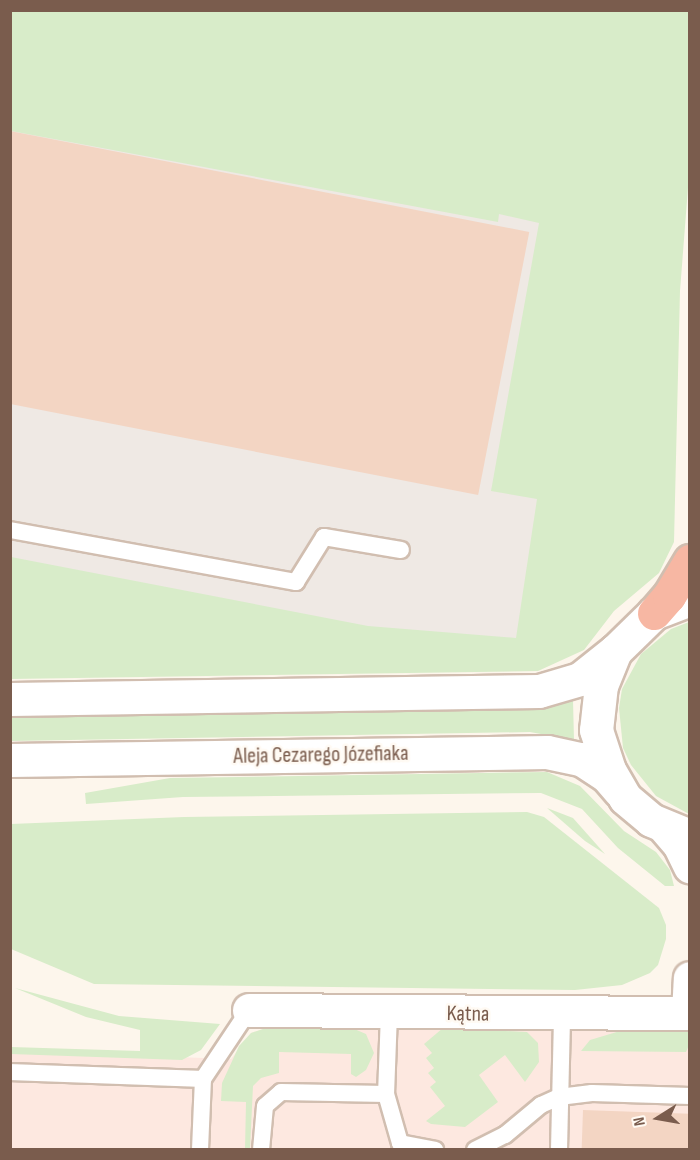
<!DOCTYPE html>
<html>
<head>
<meta charset="utf-8">
<style>
	body { margin:0 }
	#map { position:relative; width:700px; height:1160px; overflow:hidden; background:#fdf6ec; font-family:"Sofia Sans Condensed",sans-serif }
	div>[style] { position:absolute }
	[style*='--x'] { left:calc(var(--x)*1px); top:calc(var(--y)*1px); width:calc(var(--w)*1px); rotate:calc(var(--a)*1deg) }
	.commercial>* { inset:0; background:#fde8e0 }
	.industrial>* { inset:0; background:#efe9e4 }
	.green>* { inset:0; background:#d8ecc9 }
	.building>* { inset:0; background:#f3d5c3; transform-origin:0 0 }
	.roads { filter:drop-shadow(2px 0 #d1beb0) drop-shadow(-2px 0 #d1beb0) drop-shadow(0 2px #d1beb0) drop-shadow(0 -2px #d1beb0) }
	.service>* { height:16px; margin:-8px; padding:0 8px; transform-origin:8px; border-radius:8px; background:#fff }
	.minor>* { height:33px; margin:-16.5px; padding:0 16.5px; transform-origin:16.5px; border-radius:16.5px; background:#fff }
	.secondary>* { height:33px; margin:-16.5px; padding:0 16.5px; transform-origin:16.5px; border-radius:16.5px; background:#fff }
	.motorway>* { height:33px; margin:-16.5px; padding:0 16.5px; transform-origin:16.5px; border-radius:16.5px; background:#f7b7a3 }
	span { translate:-50% -50%; white-space:nowrap; text-align:center; line-height:1.15; -webkit-text-stroke:5px #fffaf3; paint-order:stroke }
	.street-label { font-size:22px; color:#7a5c4d }
	.frame { position:absolute; inset:0; border:12px solid #7a5c4d; pointer-events:none }
	.north { position:absolute; left:628px; top:1088px; width:60px; height:60px; -webkit-text-stroke:4px #fffaf3; paint-order:stroke; rotate:259deg; font-size:16px; font-weight:700; line-height:24px; text-align:center; color:#7a5c4d }
	.north::after { content:''; display:block; margin:auto; width:21px; height:27px; background:#7a5c4d; clip-path:polygon(50% 0,100% 100%,50% 72%,0 100%) }
</style>
</head>
<body>
<div id="map">
	<div class="commercial">
		<i style="clip-path:polygon(272px 1026px,689px 1032px,689px 1149px,11px 1150px,11px 1051px,231px 1059px,251px 1033px)"></i>
	</div>
	<div class="industrial">
		<i style="clip-path:polygon(10px 102px,633px 218px,554px 639px,11px 632px)"></i>
	</div>
	<div class="green">
		<i style="clip-path:polygon(11px 11px,689px 11px,690px 162px,680px 291px,674px 542px,659px 573px,614px 611px,584px 650px,538px 671px,11px 679px,11px 557px,368px 626px,516px 638px,537px 499px,491px 491px,539px 223px,499px 214px,498px 222px,11px 131px)"></i>
		<i style="clip-path:polygon(689px 622px,689px 814px,656px 796px,631px 765px,623px 748px,619px 708px,622px 689px,641px 654px,671px 629px)"></i>
		<i style="clip-path:polygon(573px 700px,574px 740px,530px 732px,11px 741px,11px 717px,527px 710px)"></i>
		<i style="clip-path:polygon(547px 772px,580px 786px,624px 831px,656px 852px,670px 870px,674px 886px,665px 886px,618px 848px,582px 809px,541px 793px,183px 797px,86px 804px,85px 793px,170px 778px)"></i>
		<i style="clip-path:polygon(547px 808px,573px 818px,605px 854px,585px 841px)"></i>
		<i style="clip-path:polygon(527px 812px,544px 817px,659px 908px,666px 925px,666px 939px,658px 965px,650px 973px,622px 985px,575px 990px,94px 984px,11px 949px,11px 824px,184px 817px)"></i>
		<i style="clip-path:polygon(15px 988px,119px 1016px,220px 1024px,201px 1050px,182px 1060px,11px 1054px,11px 1047px,140px 1051px,140px 1030px,86px 1017px)"></i>
		<i style="clip-path:polygon(272px 1026px,352px 1028px,366px 1034px,374px 1053px,366px 1070px,356px 1077px,351px 1074px,351px 1054px,279px 1052px,279px 1073px,261px 1078px,253px 1086px,250px 1149px,245px 1149px,246px 1102px,221px 1101px,222px 1083px,239px 1046px,251px 1033px)"></i>
		<i style="clip-path:polygon(443px 1028px,527px 1032px,538px 1043px,539px 1062px,525px 1082px,505px 1055px,479px 1075px,498px 1102px,465px 1127px,431px 1124px,426px 1121px,445px 1106px,430px 1087px,436px 1082px,428px 1073px,434px 1068px,426px 1058px,432px 1053px,424px 1044px)"></i>
		<i style="clip-path:polygon(620px 1031px,689px 1032px,689px 1045px,686px 1052px,581px 1051px,590px 1040px)"></i>
	</div>
	<div class="building">
		<i style="left:10px;top:131px;width:529px;height:268px;rotate:11deg"></i>
		<i style="left:583px;top:1110px;width:107px;height:39px;rotate:2deg"></i>
	</div>
	<div class="roads">
		<div class="service">
			<i style="--x:10;--y:530;--w:291;--a:10.3"></i>
			<i style="--x:296;--y:582;--w:53;--a:-58.1"></i>
			<i style="--x:324;--y:537;--w:78;--a:9.6"></i>
			<i style="--x:389;--y:1013;--w:81;--a:92.1"></i>
			<i style="--x:386;--y:1094;--w:51;--a:74.1"></i>
			<i style="--x:400;--y:1143;--w:36;--a:11"></i>
			<i style="--x:10;--y:1072;--w:193;--a:2.1"></i>
			<i style="--x:200;--y:1150;--w:71;--a:-87.6"></i>
			<i style="--x:203;--y:1079;--w:83;--a:-56.3"></i>
			<i style="--x:261;--y:1150;--w:44;--a:-84.8"></i>
			<i style="--x:265;--y:1106;--w:21;--a:-41"></i>
			<i style="--x:281;--y:1092;--w:105;--a:1.1"></i>
			<i style="--x:475;--y:1150;--w:34;--a:-27"></i>
			<i style="--x:505;--y:1135;--w:47;--a:-39.8"></i>
			<i style="--x:541;--y:1105;--w:20;--a:-24"></i>
			<i style="--x:559;--y:1097;--w:33;--a:-7"></i>
			<i style="--x:592;--y:1093;--w:98;--a:1.8"></i>
			<i style="--x:559;--y:1150;--w:135;--a:-88.7"></i>
		</div>
		<div class="minor">
			<i style="--x:665;--y:828;--w:21;--a:49"></i>
			<i style="--x:679;--y:844;--w:25;--a:64"></i>
			<i style="--x:249;--y:1010;--w:441;--a:0.4"></i>
			<i style="--x:688;--y:1013;--w:35;--a:-87"></i>
		</div>
		<div class="secondary">
			<i style="--x:690;--y:599;--w:39;--a:159"></i>
			<i style="--x:654;--y:613;--w:54;--a:135.7"></i>
			<i style="--x:615;--y:651;--w:37;--a:112"></i>
			<i style="--x:601;--y:685;--w:45;--a:96.3"></i>
			<i style="--x:596;--y:730;--w:42;--a:72"></i>
			<i style="--x:609;--y:770;--w:32;--a:60"></i>
			<i style="--x:625;--y:798;--w:34;--a:40"></i>
			<i style="--x:651;--y:820;--w:42;--a:22.3"></i>
			<i style="--x:10;--y:699;--w:529;--a:-0.87"></i>
			<i style="--x:539;--y:691;--w:43;--a:-16.3"></i>
			<i style="--x:580;--y:679;--w:45;--a:-38.7"></i>
			<i style="--x:10;--y:760;--w:537;--a:-0.85"></i>
			<i style="--x:547;--y:752;--w:35;--a:12"></i>
			<i style="--x:581;--y:759;--w:30;--a:33"></i>
			<i style="--x:606;--y:775;--w:21;--a:49"></i>
		</div>
		<div class="motorway">
			<i style="--x:654;--y:613;--w:23;--a:-49"></i>
			<i style="--x:669;--y:596;--w:41;--a:-59"></i>
		</div>
	</div>
	<div class="street-label">
		<span style="left:321px;top:755px;rotate:-1deg">Aleja Cezarego Józefiaka</span>
		<span style="left:468px;top:1014px;rotate:1deg">Kątna</span>
	</div>
	<div class="frame"></div>
	<div class="north">N</div>
</div>
</body>
</html>
